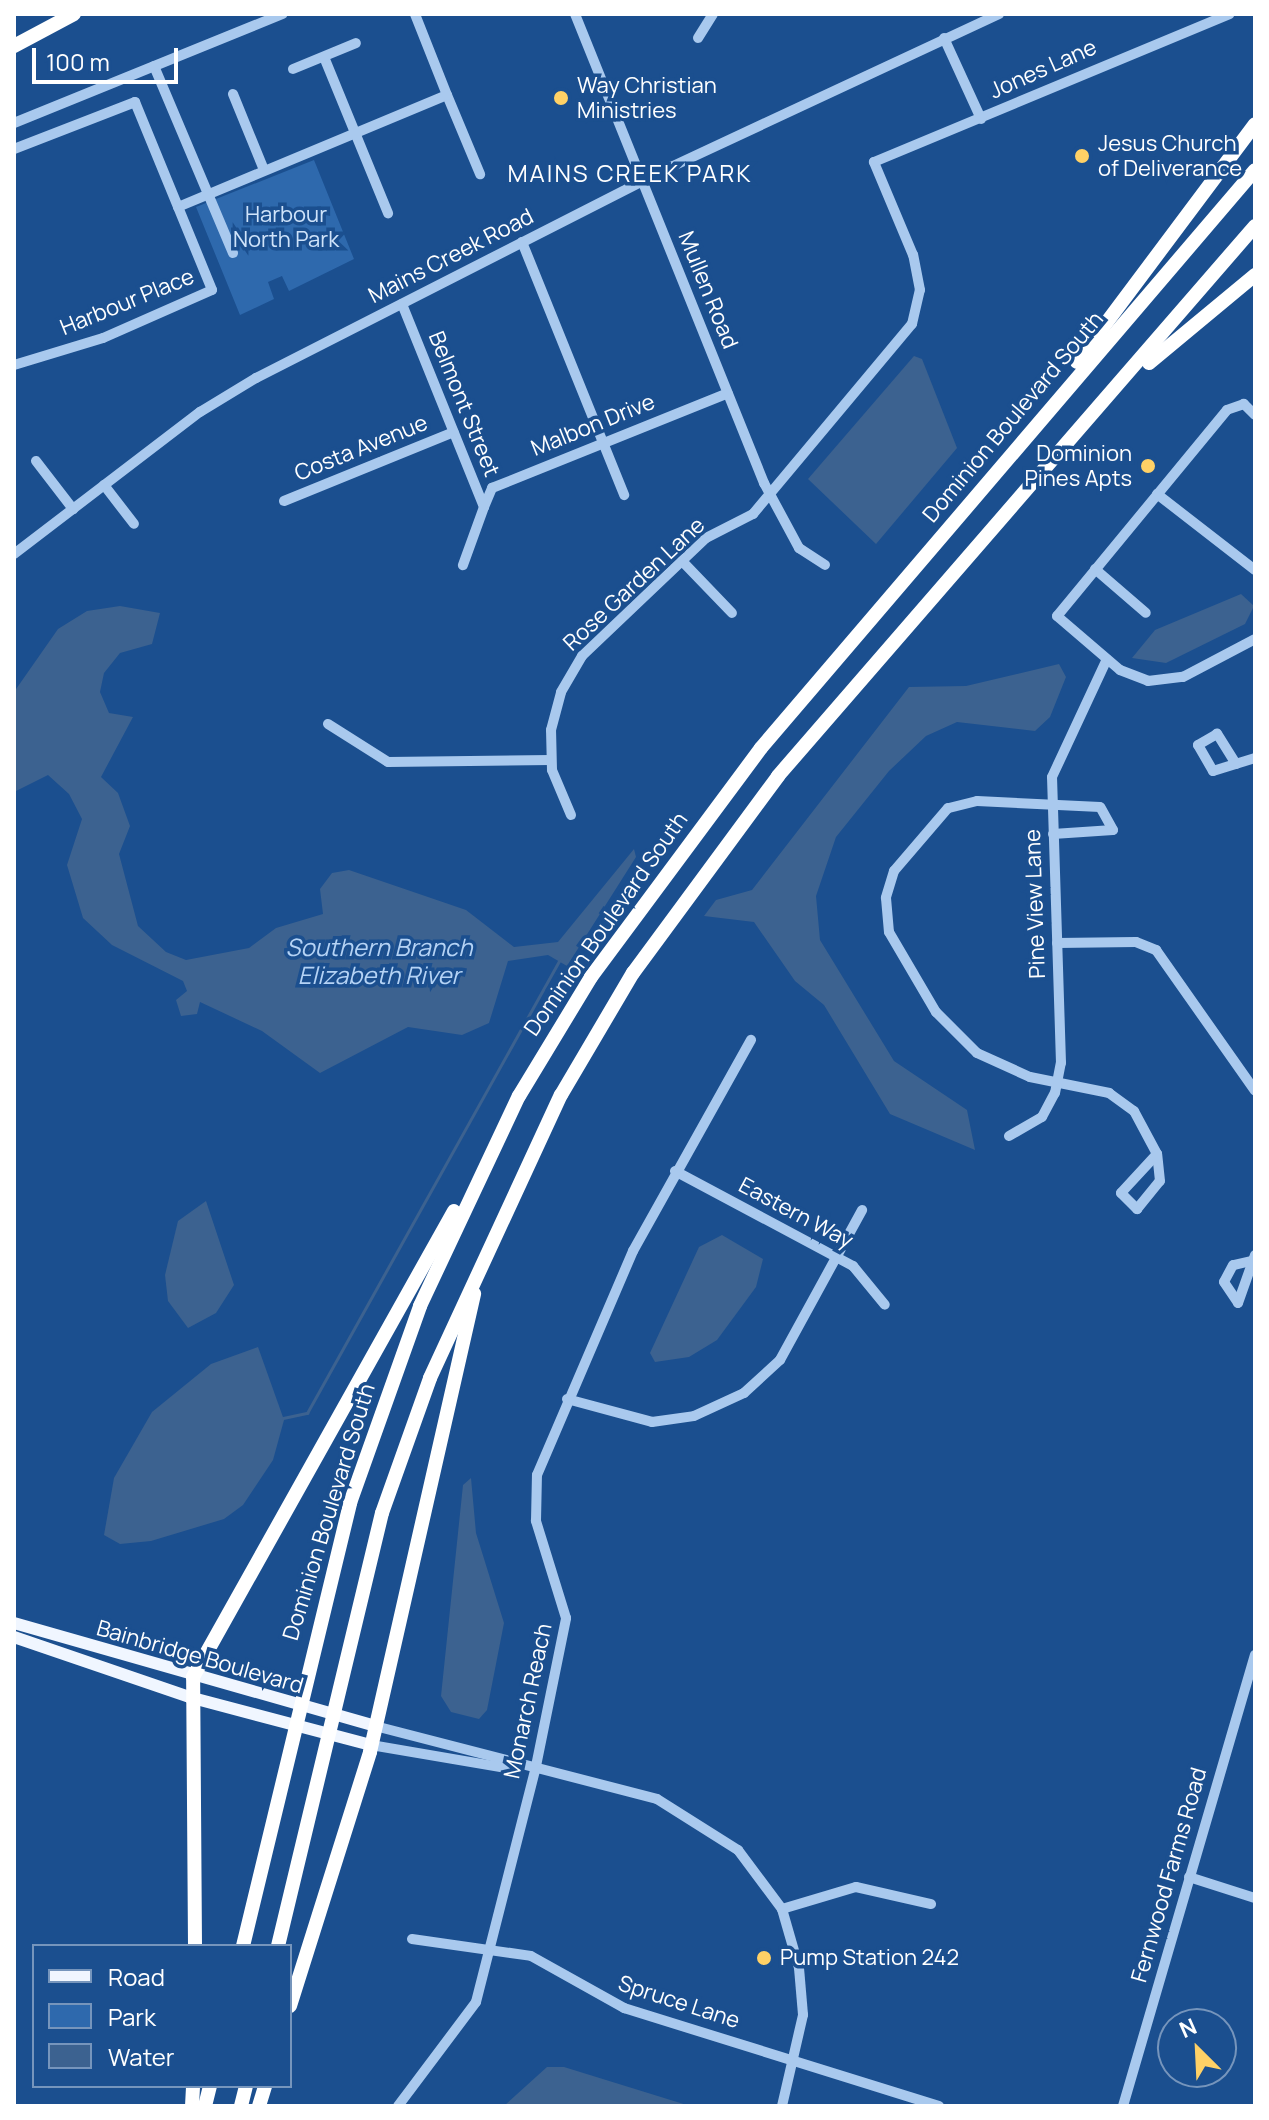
<!DOCTYPE html>
<html>
<head>
<meta charset="utf-8">
<style>
	body { margin:0 }
	#map { position:relative; width:1269px; height:2120px; overflow:hidden; background:#1b4f8f; font-family:Manrope,sans-serif }
	div>[style] { position:absolute }
	[style*='--x'] { left:calc(var(--x)*1px); top:calc(var(--y)*1px); width:calc(var(--w)*1px); rotate:calc(var(--a)*1deg) }
	.green>* { inset:0; background:#2e69ad }
	.water>* { inset:0; background:#3c6290 }
	.stream>* { height:3px; margin:-1.5px; padding:0 1.5px; transform-origin:1.5px; border-radius:1.5px; background:#3c6290 }
	.minor>* { height:10px; margin:-5px; padding:0 5px; transform-origin:5px; border-radius:5px; background:#a9c9ee }
	.major>* { height:12px; margin:-6px; padding:0 6px; transform-origin:6px; border-radius:6px; background:#f0f6ff }
	.highway>* { height:14px; margin:-7px; padding:0 7px; transform-origin:7px; border-radius:7px; background:#fff }
	.dots>* { width:22px; height:22px; translate:-50% -50%; box-sizing:border-box; border:4px solid #1b4f8f; border-radius:50% }
	span { translate:-50% -50%; white-space:nowrap; text-align:center; line-height:1.15; -webkit-text-stroke:7px #1b4f8f; paint-order:stroke }
	.street-label { font-size:22px; color:#fff }
	.poi-label { font-size:22px; color:#fff }
	.left { translate:0 -50%; text-align:left }
	.right { translate:-100% -50%; text-align:right }
	.park-label { font-size:22px; color:#cfe3fa }
	.neighbourhood-label { font-size:24px; color:#fff; letter-spacing:2px }
	.water-label { font-size:24px; color:#b5d3f5; font-style:italic }
	.frame { position:absolute; inset:0; border:16px solid #fff; pointer-events:none }
	.legend { position:absolute; left:32px; top:1944px; width:260px; height:144px; box-sizing:border-box; background:#1b4f8f; border:2px solid #7695bc; margin:0; padding:10px 14px; list-style:none; font-size:24px; color:#fff }
	.legend li { display:flex; align-items:center; gap:16px; height:40px }
	.legend b { width:40px; border:2px solid #7695bc }
	.north { position:absolute; left:1157px; top:2008px; width:80px; height:80px; box-sizing:border-box; background:#1b4f8f; border:2px solid #7695bc; border-radius:50%; rotate:336deg; font-size:22px; font-weight:700; line-height:32px; text-align:center; color:#fff }
	.north::after { content:''; display:block; margin:auto; width:28px; height:36px; background:#ffd166; clip-path:polygon(50% 0,100% 100%,50% 72%,0 100%) }
	.scale { position:absolute; left:32px; top:48px; width:146px; height:36px; box-sizing:border-box; border:4px solid #fff; border-top:0; padding-left:10px; font-size:24px; line-height:28px; white-space:nowrap; color:#fff; -webkit-text-stroke:6px #1b4f8f; paint-order:stroke }
</style>
</head>
<body>
<div id="map">
	<div class="green">
		<i style="clip-path:polygon(314px 160px,354px 259px,289px 291px,282px 276px,268px 282px,274px 299px,240px 315px,196px 207px)"></i>
	</div>
	<div class="water">
		<i style="clip-path:polygon(914px 356px,922px 359px,957px 448px,876px 544px,808px 479px)"></i>
		<i style="clip-path:polygon(1241px 594px,1254px 606px,1245px 624px,1166px 663px,1132px 658px,1155px 630px)"></i>
		<i style="clip-path:polygon(120px 606px,160px 613px,152px 644px,120px 653px,104px 673px,100px 692px,109px 713px,133px 717px,101px 777px,118px 793px,130px 826px,119px 854px,138px 926px,166px 952px,186px 960px,249px 948px,276px 928px,323px 914px,320px 889px,332px 873px,349px 870px,466px 910px,514px 947px,558px 942px,634px 849px,636px 857px,567px 966px,548px 955px,508px 961px,489px 1023px,462px 1035px,408px 1027px,320px 1073px,262px 1031px,200px 1002px,197px 1014px,181px 1016px,176px 1000px,187px 991px,183px 981px,112px 945px,83px 918px,67px 865px,82px 819px,69px 794px,48px 775px,14px 792px,14px 692px,58px 629px,87px 611px)"></i>
		<i style="clip-path:polygon(1059px 664px,1066px 677px,1050px 717px,1035px 731px,957px 722px,926px 736px,889px 771px,836px 837px,816px 896px,820px 940px,894px 1061px,967px 1110px,975px 1150px,890px 1114px,824px 1005px,795px 981px,754px 922px,704px 916px,716px 900px,752px 890px,909px 687px,966px 686px)"></i>
		<i style="clip-path:polygon(206px 1201px,234px 1285px,216px 1313px,188px 1328px,168px 1301px,165px 1275px,178px 1221px)"></i>
		<i style="clip-path:polygon(722px 1235px,763px 1259px,756px 1287px,717px 1340px,689px 1357px,655px 1362px,650px 1353px,699px 1247px)"></i>
		<i style="clip-path:polygon(258px 1347px,284px 1420px,273px 1460px,243px 1505px,224px 1519px,151px 1541px,120px 1544px,104px 1535px,114px 1478px,152px 1412px,211px 1364px)"></i>
		<i style="clip-path:polygon(471px 1478px,476px 1533px,504px 1623px,487px 1710px,479px 1719px,451px 1712px,441px 1696px,463px 1485px)"></i>
		<i style="clip-path:polygon(547px 2067px,564px 2067px,690px 2106px,504px 2106px)"></i>
	</div>
	<div class="stream">
		<i style="--x:283;--y:1418;--w:25;--a:-12"></i>
		<i style="--x:307;--y:1413;--w:518;--a:-60.86"></i>
	</div>
	<div class="minor">
		<i style="--x:575;--y:14;--w:506;--a:68.05"></i>
		<i style="--x:764;--y:483;--w:74;--a:61.7"></i>
		<i style="--x:799;--y:548;--w:31;--a:33"></i>
		<i style="--x:698;--y:38;--w:28;--a:-58"></i>
		<i style="--x:944;--y:38;--w:89;--a:65.4"></i>
		<i style="--x:324;--y:57;--w:169;--a:67.7"></i>
		<i style="--x:154;--y:66;--w:203;--a:67.1"></i>
		<i style="--x:293;--y:69;--w:68;--a:-22.4"></i>
		<i style="--x:233;--y:94;--w:82;--a:67.8"></i>
		<i style="--x:447;--y:95;--w:86;--a:67.3"></i>
		<i style="--x:14;--y:123;--w:290;--a:-22.1"></i>
		<i style="--x:14;--y:149;--w:130;--a:-21.2"></i>
		<i style="--x:135;--y:102;--w:203;--a:67.7"></i>
		<i style="--x:212;--y:290;--w:119;--a:156.2"></i>
		<i style="--x:103;--y:338;--w:93;--a:163.1"></i>
		<i style="--x:178;--y:207;--w:291;--a:-22.6"></i>
		<i style="--x:447;--y:95;--w:87;--a:-111.6"></i>
		<i style="--x:522;--y:242;--w:273;--a:68"></i>
		<i style="--x:402;--y:304;--w:219;--a:68"></i>
		<i style="--x:484;--y:507;--w:62;--a:109.9"></i>
		<i style="--x:1255;--y:415;--w:16;--a:-135"></i>
		<i style="--x:1244;--y:404;--w:18;--a:161"></i>
		<i style="--x:1227;--y:410;--w:267;--a:129.5"></i>
		<i style="--x:1057;--y:616;--w:83;--a:40.6"></i>
		<i style="--x:1120;--y:670;--w:30;--a:21"></i>
		<i style="--x:1148;--y:681;--w:35;--a:-7"></i>
		<i style="--x:1183;--y:677;--w:81;--a:-27.8"></i>
		<i style="--x:36;--y:461;--w:61;--a:52.4"></i>
		<i style="--x:104;--y:485;--w:49;--a:52.4"></i>
		<i style="--x:1157;--y:494;--w:124;--a:37.8"></i>
		<i style="--x:284;--y:501;--w:183;--a:-22.1"></i>
		<i style="--x:484;--y:507;--w:21;--a:-67"></i>
		<i style="--x:492;--y:488;--w:254;--a:-21.9"></i>
		<i style="--x:14;--y:554;--w:234;--a:-37.4"></i>
		<i style="--x:200;--y:412;--w:66;--a:-31.3"></i>
		<i style="--x:256;--y:378;--w:466;--a:-27"></i>
		<i style="--x:671;--y:167;--w:362;--a:-25"></i>
		<i style="--x:682;--y:561;--w:72;--a:46.1"></i>
		<i style="--x:1095;--y:569;--w:67;--a:40.8"></i>
		<i style="--x:328;--y:724;--w:71;--a:32.3"></i>
		<i style="--x:388;--y:762;--w:163;--a:-0.7"></i>
		<i style="--x:1236;--y:764;--w:36;--a:-122"></i>
		<i style="--x:1217;--y:734;--w:22;--a:150"></i>
		<i style="--x:1198;--y:745;--w:30;--a:60"></i>
		<i style="--x:1213;--y:771;--w:44;--a:-17.2"></i>
		<i style="--x:571;--y:815;--w:49;--a:-112.9"></i>
		<i style="--x:552;--y:770;--w:40;--a:-91.4"></i>
		<i style="--x:551;--y:730;--w:39;--a:-75"></i>
		<i style="--x:561;--y:692;--w:42;--a:-59.7"></i>
		<i style="--x:582;--y:656;--w:171;--a:-43.6"></i>
		<i style="--x:706;--y:538;--w:53;--a:-27.1"></i>
		<i style="--x:753;--y:514;--w:248;--a:-50.1"></i>
		<i style="--x:912;--y:324;--w:35;--a:-77"></i>
		<i style="--x:920;--y:290;--w:36;--a:-101"></i>
		<i style="--x:913;--y:255;--w:101;--a:-112.8"></i>
		<i style="--x:874;--y:162;--w:385;--a:-22.6"></i>
		<i style="--x:1053;--y:834;--w:60;--a:-3.8"></i>
		<i style="--x:1113;--y:830;--w:26;--a:-119"></i>
		<i style="--x:1100;--y:807;--w:123;--a:-177.2"></i>
		<i style="--x:977;--y:801;--w:30;--a:166"></i>
		<i style="--x:948;--y:808;--w:83;--a:130.6"></i>
		<i style="--x:894;--y:871;--w:28;--a:107"></i>
		<i style="--x:886;--y:898;--w:34;--a:85"></i>
		<i style="--x:889;--y:932;--w:93;--a:59.6"></i>
		<i style="--x:936;--y:1012;--w:58;--a:45"></i>
		<i style="--x:977;--y:1053;--w:58;--a:24.4"></i>
		<i style="--x:1030;--y:1077;--w:81;--a:11.4"></i>
		<i style="--x:1109;--y:1093;--w:31;--a:36"></i>
		<i style="--x:1134;--y:1111;--w:49;--a:61.9"></i>
		<i style="--x:1157;--y:1154;--w:53;--a:132.7"></i>
		<i style="--x:1121;--y:1193;--w:23;--a:45"></i>
		<i style="--x:1137;--y:1209;--w:36;--a:-51"></i>
		<i style="--x:1160;--y:1181;--w:27;--a:-96"></i>
		<i style="--x:1057;--y:943;--w:79;--a:-0.7"></i>
		<i style="--x:1136;--y:942;--w:22;--a:22"></i>
		<i style="--x:1156;--y:950;--w:172;--a:54.9"></i>
		<i style="--x:1009;--y:1136;--w:38;--a:-30"></i>
		<i style="--x:1042;--y:1117;--w:27;--a:-62"></i>
		<i style="--x:1055;--y:1093;--w:31;--a:-79"></i>
		<i style="--x:1061;--y:1063;--w:286;--a:-91.8"></i>
		<i style="--x:1052;--y:777;--w:130;--a:-65"></i>
		<i style="--x:675;--y:1171;--w:202;--a:28.1"></i>
		<i style="--x:853;--y:1266;--w:50;--a:50.6"></i>
		<i style="--x:1251;--y:1261;--w:18;--a:167"></i>
		<i style="--x:1233;--y:1265;--w:19;--a:118"></i>
		<i style="--x:1224;--y:1282;--w:25;--a:56"></i>
		<i style="--x:1238;--y:1303;--w:51;--a:-70.5"></i>
		<i style="--x:567;--y:1399;--w:88;--a:15.1"></i>
		<i style="--x:652;--y:1422;--w:42;--a:-8.1"></i>
		<i style="--x:694;--y:1416;--w:55;--a:-24.7"></i>
		<i style="--x:744;--y:1393;--w:49;--a:-42.5"></i>
		<i style="--x:780;--y:1360;--w:171;--a:-61.3"></i>
		<i style="--x:375;--y:1726;--w:291;--a:14.5"></i>
		<i style="--x:657;--y:1799;--w:96;--a:32.2"></i>
		<i style="--x:738;--y:1850;--w:74;--a:53.3"></i>
		<i style="--x:782;--y:1909;--w:61;--a:73.9"></i>
		<i style="--x:799;--y:1968;--w:47;--a:85.1"></i>
		<i style="--x:803;--y:2015;--w:93;--a:103"></i>
		<i style="--x:371;--y:1745;--w:148;--a:9.7"></i>
		<i style="--x:1189;--y:1877;--w:69;--a:17.7"></i>
		<i style="--x:782;--y:1909;--w:77;--a:-16.6"></i>
		<i style="--x:856;--y:1887;--w:77;--a:12.8"></i>
		<i style="--x:412;--y:1939;--w:120;--a:8.1"></i>
		<i style="--x:531;--y:1956;--w:107;--a:29.2"></i>
		<i style="--x:624;--y:2008;--w:330;--a:17.3"></i>
		<i style="--x:398;--y:2106;--w:130;--a:-53.1"></i>
		<i style="--x:476;--y:2002;--w:238;--a:-75.7"></i>
		<i style="--x:535;--y:1771;--w:156;--a:-78.5"></i>
		<i style="--x:566;--y:1618;--w:102;--a:-107.2"></i>
		<i style="--x:536;--y:1521;--w:46;--a:-88.8"></i>
		<i style="--x:537;--y:1475;--w:244;--a:-66.8"></i>
		<i style="--x:633;--y:1251;--w:242;--a:-60.8"></i>
		<i style="--x:1123;--y:2106;--w:470;--a:-73.7"></i>
	</div>
	<div class="major">
		<i style="--x:14;--y:1623;--w:375;--a:15.9"></i>
		<i style="--x:14;--y:1637;--w:185;--a:18.9"></i>
		<i style="--x:189;--y:1697;--w:188;--a:14.8"></i>
	</div>
	<div class="highway">
		<i style="--x:14;--y:46;--w:68;--a:-28.1"></i>
		<i style="--x:1077;--y:362;--w:297;--a:-53.2"></i>
		<i style="--x:1149;--y:363;--w:138;--a:-39.7"></i>
		<i style="--x:195;--y:1946;--w:269;--a:-90.4"></i>
		<i style="--x:193;--y:1677;--w:534;--a:-60.75"></i>
		<i style="--x:243;--y:1946;--w:456;--a:-76.4"></i>
		<i style="--x:350;--y:1503;--w:209;--a:-70.4"></i>
		<i style="--x:420;--y:1306;--w:232;--a:-64.8"></i>
		<i style="--x:519;--y:1096;--w:139;--a:-58.8"></i>
		<i style="--x:591;--y:977;--w:285;--a:-53.4"></i>
		<i style="--x:761;--y:748;--w:760;--a:-49.48"></i>
		<i style="--x:278;--y:1946;--w:445;--a:-76.5"></i>
		<i style="--x:382;--y:1513;--w:143;--a:-70.4"></i>
		<i style="--x:430;--y:1378;--w:312;--a:-65.2"></i>
		<i style="--x:561;--y:1095;--w:142;--a:-59.5"></i>
		<i style="--x:633;--y:973;--w:245;--a:-53.6"></i>
		<i style="--x:778;--y:776;--w:728;--a:-49.07"></i>
		<i style="--x:290;--y:2006;--w:266;--a:-72.5"></i>
		<i style="--x:370;--y:1752;--w:470;--a:-77.2"></i>
		<i style="--x:192;--y:2106;--w:20;--a:-87"></i>
		<i style="--x:205;--y:2106;--w:21;--a:-76"></i>
		<i style="--x:241;--y:2106;--w:21;--a:-76"></i>
		<i style="--x:259;--y:2106;--w:21;--a:-73"></i>
	</div>
	<div class="dots">
		<i style="left:561px;top:98px;background:#ffd166"></i>
		<i style="left:1082px;top:156px;background:#ffd166"></i>
		<i style="left:1148px;top:466px;background:#ffd166"></i>
		<i style="left:764px;top:1958px;background:#ffd166"></i>
	</div>
	<div class="street-label">
		<span style="left:1043px;top:69px;rotate:-24deg">Jones Lane</span>
		<span style="left:451px;top:256px;rotate:-27deg">Mains Creek Road</span>
		<span style="left:708px;top:290px;rotate:68deg">Mullen Road</span>
		<span style="left:127px;top:302px;rotate:-22deg">Harbour Place</span>
		<span style="left:464px;top:404px;rotate:68deg">Belmont Street</span>
		<span style="left:1013px;top:417px;rotate:-50deg">Dominion Boulevard South</span>
		<span style="left:593px;top:425px;rotate:-22deg">Malbon Drive</span>
		<span style="left:361px;top:448px;rotate:-22deg">Costa Avenue</span>
		<span style="left:634px;top:584px;rotate:-43deg">Rose Garden Lane</span>
		<span style="left:1035px;top:904px;rotate:-92deg">Pine View Lane</span>
		<span style="left:606px;top:924px;rotate:-55deg">Dominion Boulevard South</span>
		<span style="left:796px;top:1213px;rotate:28deg">Eastern Way</span>
		<span style="left:329px;top:1512px;rotate:-73deg">Dominion Boulevard South</span>
		<span style="left:200px;top:1657px;rotate:16deg">Bainbridge Boulevard</span>
		<span style="left:528px;top:1701px;rotate:-78deg">Monarch Reach</span>
		<span style="left:1169px;top:1875px;rotate:-74deg">Fernwood Farms Road</span>
		<span style="left:679px;top:2002px;rotate:18deg">Spruce Lane</span>
	</div>
	<div class="poi-label">
		<span class="left" style="left:577px;top:98px">Way Christian<br>Ministries</span>
		<span class="left" style="left:1098px;top:156px">Jesus Church<br>of Deliverance</span>
		<span class="right" style="left:1132px;top:466px">Dominion<br>Pines Apts</span>
		<span class="left" style="left:780px;top:1958px">Pump Station 242</span>
	</div>
	<div class="park-label">
		<span style="left:286px;top:227px">Harbour<br>North Park</span>
	</div>
	<div class="neighbourhood-label">
		<span style="left:630px;top:173px">MAINS CREEK PARK</span>
	</div>
	<div class="water-label">
		<span style="left:379px;top:961px">Southern Branch<br>Elizabeth River</span>
	</div>
	<div class="frame"></div>
	<ul class="legend">
	<li><b style="height:10px;background:#f0f6ff"></b>Road</li>
	<li><b style="height:22px;background:#2e69ad"></b>Park</li>
	<li><b style="height:22px;background:#3c6290"></b>Water</li>
	</ul>
	<div class="north">N</div>
	<div class="scale">100 m</div>
</div>
</body>
</html>
